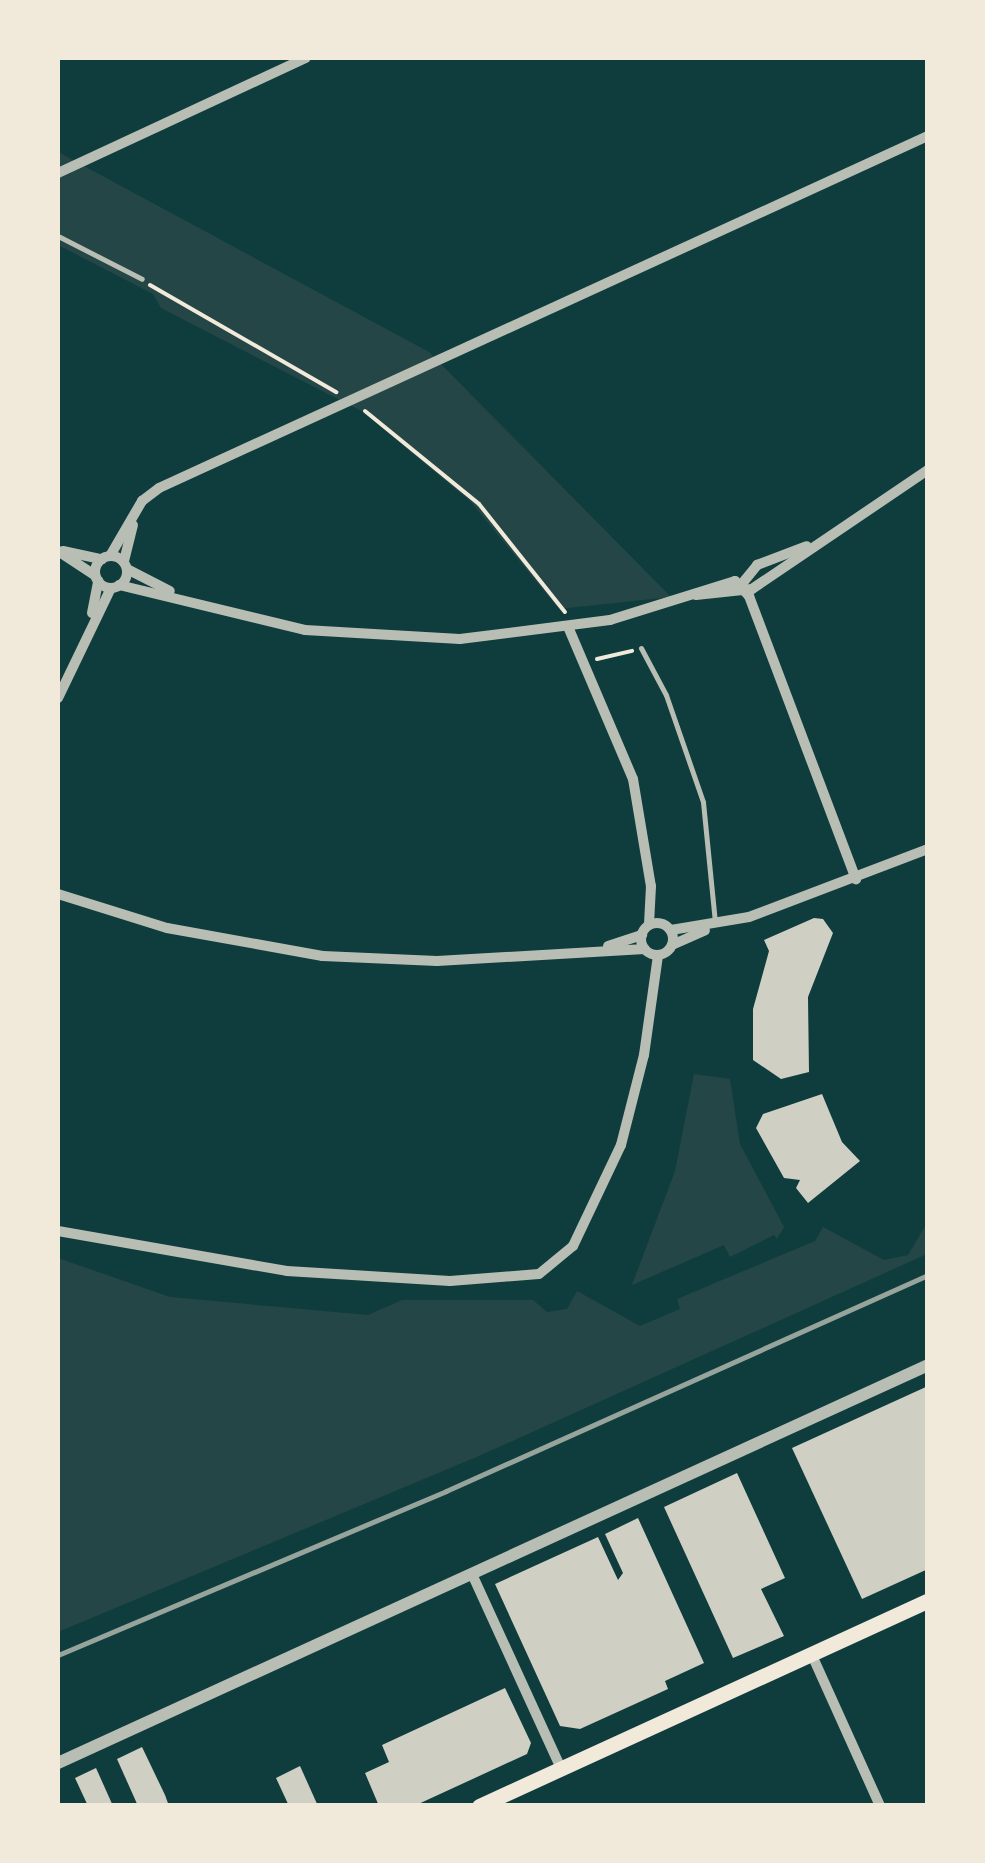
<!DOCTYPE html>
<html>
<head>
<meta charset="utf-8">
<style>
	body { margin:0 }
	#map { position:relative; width:985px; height:1863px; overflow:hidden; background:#0f3d3e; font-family:Poppins,sans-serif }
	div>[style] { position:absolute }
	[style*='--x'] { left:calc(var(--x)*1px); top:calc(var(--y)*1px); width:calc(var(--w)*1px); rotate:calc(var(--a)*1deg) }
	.green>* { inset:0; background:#244646 }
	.building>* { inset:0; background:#cfcfc3 }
	.path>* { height:4px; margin:-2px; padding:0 2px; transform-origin:2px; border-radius:2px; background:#f1e9da }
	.service>* { height:5px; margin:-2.5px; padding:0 2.5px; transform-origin:2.5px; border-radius:2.5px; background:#b8beb3 }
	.minor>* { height:10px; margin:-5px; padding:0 5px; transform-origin:5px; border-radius:5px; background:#b8beb3 }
	.minor>.ring { margin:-5px; padding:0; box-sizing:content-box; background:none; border:10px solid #b8beb3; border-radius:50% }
	.tertiary>* { height:12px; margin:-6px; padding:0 6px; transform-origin:6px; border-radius:6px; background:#b8beb3 }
	.primary>* { height:15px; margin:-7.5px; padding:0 7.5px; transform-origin:7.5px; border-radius:7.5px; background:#f1e9da }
	.rail>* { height:5px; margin:-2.5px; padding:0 2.5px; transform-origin:2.5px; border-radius:2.5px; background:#97a49c }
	span { translate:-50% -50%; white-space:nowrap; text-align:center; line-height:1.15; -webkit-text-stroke:8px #f1e9da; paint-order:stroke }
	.frame { position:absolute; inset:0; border:60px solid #f1e9da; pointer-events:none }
</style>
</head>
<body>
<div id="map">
	<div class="green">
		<i style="clip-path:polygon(58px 152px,429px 352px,671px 597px,559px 609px,470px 501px,363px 412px,161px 308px,153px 294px,58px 245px)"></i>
		<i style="clip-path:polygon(694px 1074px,730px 1079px,740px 1144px,784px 1227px,777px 1239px,774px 1235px,730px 1257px,724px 1245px,632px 1285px,675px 1171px)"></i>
		<i style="clip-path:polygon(927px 1223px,927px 1254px,479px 1456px,58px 1632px,58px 1258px,170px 1297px,368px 1315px,402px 1300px,533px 1300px,547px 1312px,567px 1309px,577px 1291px,640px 1326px,680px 1309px,677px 1299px,815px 1241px,823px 1227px,884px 1260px,908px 1255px)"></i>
	</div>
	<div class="building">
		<i style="clip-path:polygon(814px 918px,823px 919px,833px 933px,808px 997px,809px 1072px,781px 1079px,753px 1060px,753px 1009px,769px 951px,764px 940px)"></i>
		<i style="clip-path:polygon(822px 1094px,842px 1142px,860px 1161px,808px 1203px,796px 1188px,800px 1180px,784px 1178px,756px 1128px,763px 1114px)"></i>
		<i style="clip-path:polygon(928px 1386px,928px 1569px,862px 1599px,792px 1448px)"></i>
		<i style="clip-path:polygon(737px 1473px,785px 1578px,761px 1589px,784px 1636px,733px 1658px,664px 1507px)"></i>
		<i style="clip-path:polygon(638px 1518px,704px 1663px,665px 1681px,668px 1689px,580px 1729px,560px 1726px,495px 1584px,598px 1537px,618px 1580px,623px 1573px,605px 1534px)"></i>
		<i style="clip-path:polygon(505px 1688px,531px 1743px,527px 1754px,414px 1806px,379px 1806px,365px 1773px,389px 1762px,382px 1745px)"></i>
		<i style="clip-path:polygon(142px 1747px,165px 1795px,169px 1806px,138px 1806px,117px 1759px)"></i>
		<i style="clip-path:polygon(300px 1766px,318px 1806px,289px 1806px,276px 1778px)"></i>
		<i style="clip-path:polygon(96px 1768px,113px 1806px,88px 1806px,75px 1778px)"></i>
	</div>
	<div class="path">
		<i style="--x:150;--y:285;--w:215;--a:29.9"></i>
		<i style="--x:365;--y:411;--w:147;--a:39.2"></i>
		<i style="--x:479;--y:504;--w:138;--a:51.5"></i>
		<i style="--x:597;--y:659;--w:36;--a:-13"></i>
	</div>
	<div class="service">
		<i style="--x:58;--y:236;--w:94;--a:27.1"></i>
		<i style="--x:641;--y:648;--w:53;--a:62"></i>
		<i style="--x:666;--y:695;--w:113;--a:70.9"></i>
		<i style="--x:703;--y:802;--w:121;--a:84.3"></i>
	</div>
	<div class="minor">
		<i style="--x:58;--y:173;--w:273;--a:-24.9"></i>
		<i style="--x:58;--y:551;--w:45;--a:33.3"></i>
		<i style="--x:63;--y:551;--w:40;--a:12"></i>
		<i style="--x:110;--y:556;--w:64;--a:-59.8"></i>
		<i style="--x:142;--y:501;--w:21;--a:-37"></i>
		<i style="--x:159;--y:488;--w:846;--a:-24.6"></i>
		<i class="ring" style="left:95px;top:556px;width:22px;height:22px"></i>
		<i style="--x:124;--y:561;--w:37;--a:-76"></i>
		<i style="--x:127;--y:569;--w:48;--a:27.1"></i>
		<i style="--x:119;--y:585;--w:191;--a:13.6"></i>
		<i style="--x:305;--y:630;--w:155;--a:3.3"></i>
		<i style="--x:460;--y:639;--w:151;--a:-7.2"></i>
		<i style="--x:610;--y:620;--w:131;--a:-17.3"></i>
		<i style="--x:735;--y:581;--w:21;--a:47"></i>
		<i style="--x:749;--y:596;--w:303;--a:69.3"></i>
		<i style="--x:741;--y:585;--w:26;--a:-51"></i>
		<i style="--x:757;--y:565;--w:53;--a:-20.8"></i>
		<i style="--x:696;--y:595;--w:56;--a:-6.1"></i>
		<i style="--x:752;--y:589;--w:212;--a:-34.1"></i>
		<i style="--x:92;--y:613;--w:33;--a:-79"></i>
		<i style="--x:569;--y:629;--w:163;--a:66.9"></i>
		<i style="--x:633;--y:779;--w:109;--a:80.5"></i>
		<i style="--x:651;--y:886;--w:39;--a:93"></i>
		<i style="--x:58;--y:698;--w:122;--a:-64.3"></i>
		<i style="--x:58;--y:894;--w:114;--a:17.3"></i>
		<i style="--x:167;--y:928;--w:158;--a:10.2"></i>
		<i style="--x:323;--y:956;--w:114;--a:2.5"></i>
		<i style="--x:437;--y:961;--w:208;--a:-3.3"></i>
		<i class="ring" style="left:641px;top:923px;width:22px;height:22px"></i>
		<i style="--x:671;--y:930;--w:79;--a:-9.5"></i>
		<i style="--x:749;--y:917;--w:191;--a:-20.8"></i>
		<i style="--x:672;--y:945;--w:36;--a:-24"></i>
		<i style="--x:608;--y:946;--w:36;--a:-18"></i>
		<i style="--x:58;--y:1231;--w:232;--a:9.9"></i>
		<i style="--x:287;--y:1271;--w:163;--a:3.5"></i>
		<i style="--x:450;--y:1281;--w:89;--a:-4.5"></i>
		<i style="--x:539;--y:1274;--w:44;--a:-39.5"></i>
		<i style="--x:573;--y:1246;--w:112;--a:-64.6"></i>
		<i style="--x:621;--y:1145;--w:93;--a:-75.7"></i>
		<i style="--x:644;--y:1055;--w:101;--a:-82"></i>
		<i style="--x:472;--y:1574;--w:213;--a:65.4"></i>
		<i style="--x:811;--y:1653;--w:168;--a:65.7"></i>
	</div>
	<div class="tertiary">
		<i style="--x:58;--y:1763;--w:957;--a:-24.58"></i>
	</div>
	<div class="primary">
		<i style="--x:479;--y:1806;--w:494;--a:-24.6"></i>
	</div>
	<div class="rail">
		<i style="--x:58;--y:1655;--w:421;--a:-22.9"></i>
		<i style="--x:446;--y:1491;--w:528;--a:-24.14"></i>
	</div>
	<div class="frame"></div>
</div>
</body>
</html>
